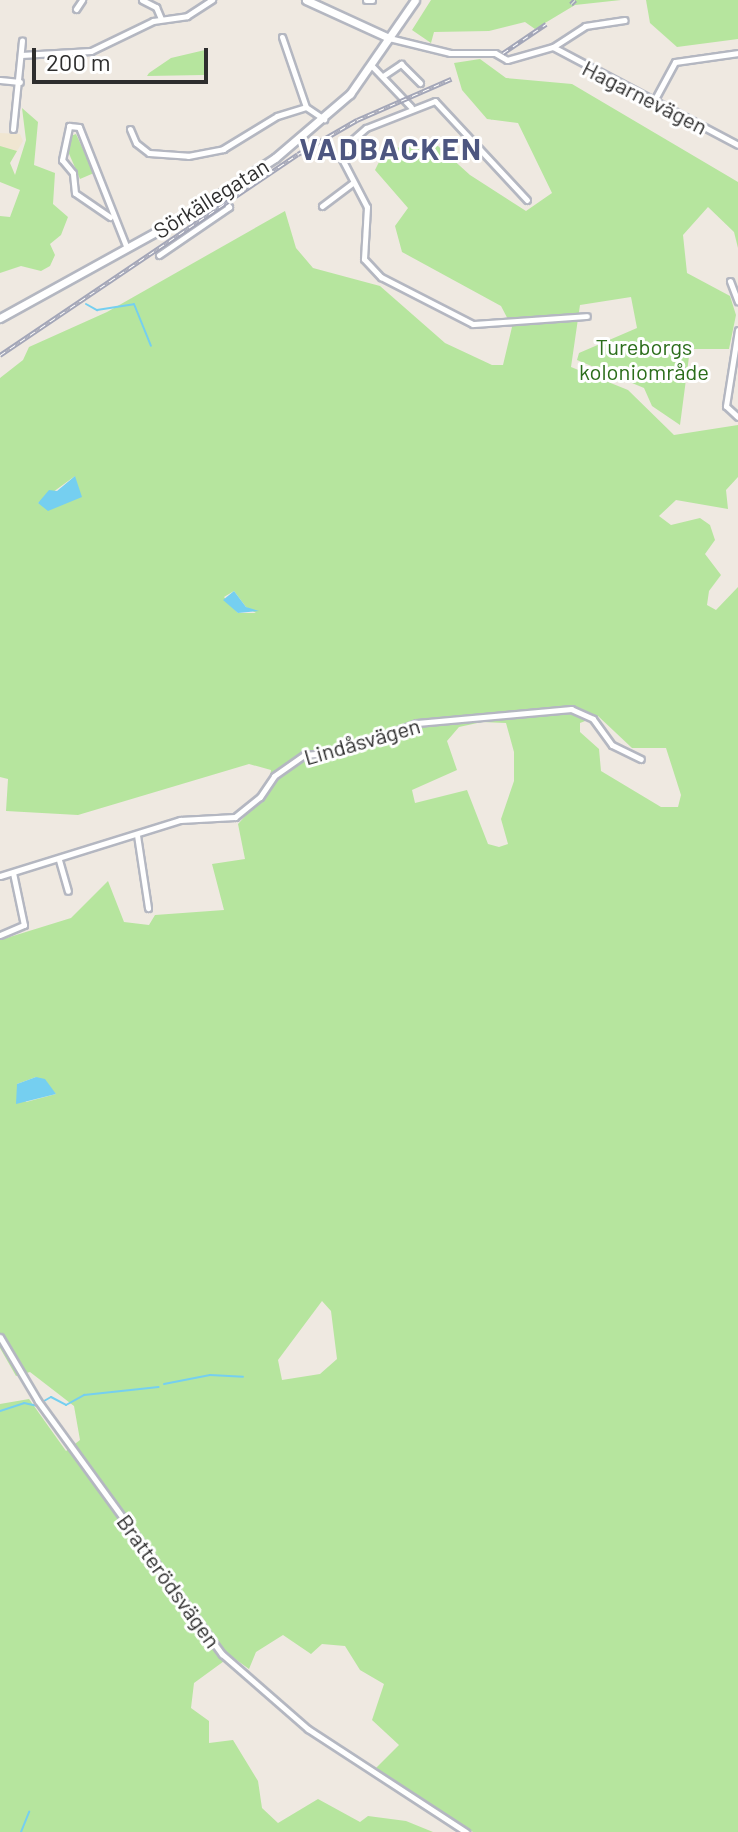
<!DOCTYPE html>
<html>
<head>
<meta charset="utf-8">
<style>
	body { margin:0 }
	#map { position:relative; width:738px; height:1832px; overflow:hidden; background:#efe9e1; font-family:Barlow,sans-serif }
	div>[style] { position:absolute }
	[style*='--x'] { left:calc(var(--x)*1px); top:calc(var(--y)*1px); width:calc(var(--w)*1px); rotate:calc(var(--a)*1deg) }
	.education>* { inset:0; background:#f0e6d1 }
	.green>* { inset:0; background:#b6e59e }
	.water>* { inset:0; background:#75cff0 }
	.stream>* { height:2px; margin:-1px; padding:0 1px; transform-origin:1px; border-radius:1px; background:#75cff0 }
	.roads { filter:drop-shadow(2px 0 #b4b7c1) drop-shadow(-2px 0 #b4b7c1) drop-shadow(0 2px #b4b7c1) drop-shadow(0 -2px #b4b7c1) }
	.minor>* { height:5px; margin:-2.5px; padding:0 2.5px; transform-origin:2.5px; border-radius:2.5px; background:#fff }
	.tertiary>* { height:7px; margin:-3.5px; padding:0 3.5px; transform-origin:3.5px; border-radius:3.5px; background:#fff }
	.rail>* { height:5px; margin-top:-2.5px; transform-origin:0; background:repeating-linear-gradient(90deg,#fff 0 6px,#a3a6b8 0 12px); box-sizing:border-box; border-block:2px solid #a3a6b8 }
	span { translate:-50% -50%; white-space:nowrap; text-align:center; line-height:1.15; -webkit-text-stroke:6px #fff; paint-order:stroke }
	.street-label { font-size:22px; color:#2e2e2e }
	.park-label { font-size:22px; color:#2c6e1b }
	.district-label { font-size:30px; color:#4d5680; font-weight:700; letter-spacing:2px }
	.scale { position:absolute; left:32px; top:48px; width:176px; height:36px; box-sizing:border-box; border:4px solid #2e2e2e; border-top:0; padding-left:10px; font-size:24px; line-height:28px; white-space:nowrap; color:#2e2e2e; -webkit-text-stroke:6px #fff; paint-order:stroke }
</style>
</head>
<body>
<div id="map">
	<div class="education">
		<i style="clip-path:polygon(0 133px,20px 134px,23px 141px,10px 163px,15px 175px,0 182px)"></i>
	</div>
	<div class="green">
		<i style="clip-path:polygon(431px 0,621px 0,575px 5px,535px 29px,525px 22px,489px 31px,434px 32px,431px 43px,412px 30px)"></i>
		<i style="clip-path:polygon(646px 0,738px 0,738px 39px,677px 47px,650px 23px)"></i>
		<i style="clip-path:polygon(205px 50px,204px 75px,147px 76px,143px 82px,149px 73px,171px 58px)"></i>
		<i style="clip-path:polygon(evenodd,480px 59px,506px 78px,572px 84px,738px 182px,738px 248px,734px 232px,708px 207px,683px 235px,687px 273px,730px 296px,736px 315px,729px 349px,690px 349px,680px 425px,652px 406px,644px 388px,577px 360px,579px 353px,637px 328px,631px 297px,580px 305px,571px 367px,628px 390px,674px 435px,738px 425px,738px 477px,726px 490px,728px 509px,676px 500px,659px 516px,671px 525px,700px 518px,710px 525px,715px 540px,705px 554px,721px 575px,709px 591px,707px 605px,716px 610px,738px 587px,738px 1832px,473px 1832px,376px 1768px,399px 1745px,372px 1720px,384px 1684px,360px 1670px,345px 1646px,322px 1644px,311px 1654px,283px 1635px,256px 1652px,249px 1669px,231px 1656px,194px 1683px,191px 1708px,209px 1721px,209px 1743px,233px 1740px,258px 1781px,262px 1808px,278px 1823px,318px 1799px,360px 1822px,368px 1816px,406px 1821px,433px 1832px,0 1832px,0 1404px,29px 1399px,66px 1451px,80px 1440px,74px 1406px,30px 1372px,16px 1376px,0 1348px,0 940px,71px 918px,108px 881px,124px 922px,149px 925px,155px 915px,224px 910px,212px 864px,245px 859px,238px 824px,268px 791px,271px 770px,249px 764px,78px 815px,6px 811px,8px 779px,0 777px,0 378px,23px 360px,29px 347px,107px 312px,285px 211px,296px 248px,313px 268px,380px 286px,445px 343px,492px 365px,503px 365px,512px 327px,501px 306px,402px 252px,395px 226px,408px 208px,375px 170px,386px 148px,438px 146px,470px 175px,526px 211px,552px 193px,518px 123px,487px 119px,462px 90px,454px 63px,480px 59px,75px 476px,66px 500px,52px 507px,38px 503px,75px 476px,480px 59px,234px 591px,246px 607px,256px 613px,238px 613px,224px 597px,234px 591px,480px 59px,598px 716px,632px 748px,666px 748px,681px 795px,678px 807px,661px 807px,601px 771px,599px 749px,580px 732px,580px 723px,598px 716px,480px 59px,482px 722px,506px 723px,514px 752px,514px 781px,501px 819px,508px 844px,499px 847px,488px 844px,467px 790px,415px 803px,412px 790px,457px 770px,447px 741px,459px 727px,482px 722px,480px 59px,36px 1077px,56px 1094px,26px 1102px,17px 1084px,36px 1077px,480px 59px,322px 1301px,331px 1311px,337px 1359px,320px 1374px,282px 1380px,278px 1360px,322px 1301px)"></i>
		<i style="clip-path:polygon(22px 108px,38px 122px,34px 165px,55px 173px,53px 204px,68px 217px,61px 235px,50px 244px,55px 255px,50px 266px,41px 271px,21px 266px,0 273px,0 216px,10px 217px,20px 190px,0 182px,0 146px,17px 151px,10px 163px,15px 175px,26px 140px)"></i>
		<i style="clip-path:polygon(76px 134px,94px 173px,80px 179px,67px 149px,68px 137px)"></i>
	</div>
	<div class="water">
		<i style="clip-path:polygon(75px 476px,82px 497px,48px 511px,38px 503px,49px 490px,57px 491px)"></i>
		<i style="clip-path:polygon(234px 591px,246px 607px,259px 611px,238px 613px,223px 600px)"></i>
		<i style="clip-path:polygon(36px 1077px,45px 1079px,56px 1094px,16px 1104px,17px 1084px)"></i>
	</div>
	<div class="stream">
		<i style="--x:86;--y:304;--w:13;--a:29"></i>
		<i style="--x:97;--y:310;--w:37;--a:-9"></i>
		<i style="--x:134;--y:304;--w:45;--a:68"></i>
		<i style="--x:164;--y:1384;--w:47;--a:-11.1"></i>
		<i style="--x:210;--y:1375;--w:33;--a:3"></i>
		<i style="--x:44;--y:1401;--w:8;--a:-30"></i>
		<i style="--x:51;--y:1397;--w:17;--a:28"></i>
		<i style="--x:66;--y:1405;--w:21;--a:-29"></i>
		<i style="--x:84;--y:1395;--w:75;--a:-6.1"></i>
		<i style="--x:0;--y:1411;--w:25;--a:-18"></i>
		<i style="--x:24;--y:1403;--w:14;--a:12"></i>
		<i style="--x:21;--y:1832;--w:22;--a:-68"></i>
	</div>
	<div class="roads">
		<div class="minor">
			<i style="--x:142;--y:0;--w:16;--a:27"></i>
			<i style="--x:156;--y:7;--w:13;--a:67"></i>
			<i style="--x:366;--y:0;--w:6;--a:0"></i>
			<i style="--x:76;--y:9;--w:11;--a:-56"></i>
			<i style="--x:389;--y:38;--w:63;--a:13.8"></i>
			<i style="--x:450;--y:53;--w:45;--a:0"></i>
			<i style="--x:495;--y:53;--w:14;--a:30"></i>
			<i style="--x:507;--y:60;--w:48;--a:-15.8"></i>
			<i style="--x:553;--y:47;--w:38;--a:-33"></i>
			<i style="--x:585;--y:26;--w:40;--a:-8.5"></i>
			<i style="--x:553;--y:47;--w:209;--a:27.9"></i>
			<i style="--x:21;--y:55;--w:70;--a:-3.3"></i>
			<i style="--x:91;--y:51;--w:69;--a:-25.8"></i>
			<i style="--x:153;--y:21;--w:34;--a:-8"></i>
			<i style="--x:187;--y:16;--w:30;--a:-33"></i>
			<i style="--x:371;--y:65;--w:58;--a:46.4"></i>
			<i style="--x:383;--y:76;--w:22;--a:-34"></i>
			<i style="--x:401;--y:64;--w:27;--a:45"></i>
			<i style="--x:0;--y:80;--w:20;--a:6"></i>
			<i style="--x:655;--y:99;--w:42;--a:-61.6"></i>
			<i style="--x:675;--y:62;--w:64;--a:-8.1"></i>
			<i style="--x:306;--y:107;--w:22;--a:34"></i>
			<i style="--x:13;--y:129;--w:89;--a:-84.2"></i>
			<i style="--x:130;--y:129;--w:15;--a:67"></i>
			<i style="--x:136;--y:143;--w:16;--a:38"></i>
			<i style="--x:149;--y:153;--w:39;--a:4"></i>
			<i style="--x:188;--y:156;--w:36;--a:-11"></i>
			<i style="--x:223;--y:149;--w:63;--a:-31.4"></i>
			<i style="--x:277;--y:116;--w:30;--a:-17"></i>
			<i style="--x:306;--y:107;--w:74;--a:-108.9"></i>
			<i style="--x:527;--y:200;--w:135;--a:-132.9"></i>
			<i style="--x:435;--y:101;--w:74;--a:158.6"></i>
			<i style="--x:366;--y:128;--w:20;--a:139"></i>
			<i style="--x:351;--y:141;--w:20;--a:117"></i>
			<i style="--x:342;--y:159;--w:54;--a:62.5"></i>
			<i style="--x:367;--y:207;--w:52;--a:93.3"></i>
			<i style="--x:364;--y:259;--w:25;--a:47"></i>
			<i style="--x:381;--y:277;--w:103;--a:27.1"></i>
			<i style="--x:473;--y:324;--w:114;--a:-4"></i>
			<i style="--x:322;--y:206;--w:39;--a:-37"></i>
			<i style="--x:110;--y:217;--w:42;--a:-145.6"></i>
			<i style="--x:75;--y:193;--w:20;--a:-96"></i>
			<i style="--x:73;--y:173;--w:17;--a:-130"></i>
			<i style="--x:62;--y:160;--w:35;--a:-78"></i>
			<i style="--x:69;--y:126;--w:10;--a:6"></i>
			<i style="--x:79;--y:127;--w:130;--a:68.4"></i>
			<i style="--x:159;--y:255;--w:85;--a:-34.4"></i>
			<i style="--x:229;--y:207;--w:15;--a:-122"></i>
			<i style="--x:730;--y:281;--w:22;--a:69"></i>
			<i style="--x:738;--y:330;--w:77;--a:99"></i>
			<i style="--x:726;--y:406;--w:16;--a:43"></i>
			<i style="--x:137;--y:835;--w:74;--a:81.4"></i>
			<i style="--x:59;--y:860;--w:32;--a:74"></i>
			<i style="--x:0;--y:876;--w:189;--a:-17.3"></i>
			<i style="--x:180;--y:820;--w:55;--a:-3.1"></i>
			<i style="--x:235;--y:817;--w:32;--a:-39"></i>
			<i style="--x:260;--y:797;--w:25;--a:-56"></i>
			<i style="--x:274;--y:776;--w:37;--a:-35"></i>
			<i style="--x:304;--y:755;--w:38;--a:-5"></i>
			<i style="--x:342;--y:752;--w:80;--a:-21.1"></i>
			<i style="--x:417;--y:723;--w:155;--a:-5.2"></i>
			<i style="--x:571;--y:709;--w:24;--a:24"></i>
			<i style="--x:593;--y:719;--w:32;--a:54"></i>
			<i style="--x:612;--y:745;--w:32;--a:26"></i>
			<i style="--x:0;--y:935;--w:26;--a:-23"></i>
			<i style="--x:24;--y:925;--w:53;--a:-101.9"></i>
			<i style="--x:0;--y:1337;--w:74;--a:59.3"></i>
			<i style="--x:38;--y:1401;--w:313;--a:54"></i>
			<i style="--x:222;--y:1654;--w:114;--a:41.1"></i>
			<i style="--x:308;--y:1729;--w:189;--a:33.1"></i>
		</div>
		<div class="tertiary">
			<i style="--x:306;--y:0;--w:91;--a:24.6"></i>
			<i style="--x:0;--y:318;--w:224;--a:-28.9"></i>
			<i style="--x:196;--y:210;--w:95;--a:-33.4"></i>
			<i style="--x:275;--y:158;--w:99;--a:-40.5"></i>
			<i style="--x:350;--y:94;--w:114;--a:-55.3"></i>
		</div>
	</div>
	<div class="rail">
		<i style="--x:571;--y:4;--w:6;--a:-45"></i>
		<i style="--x:503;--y:53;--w:52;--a:-34"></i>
		<i style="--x:0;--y:355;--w:359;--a:-34"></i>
		<i style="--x:298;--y:154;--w:68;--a:-30"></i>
		<i style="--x:357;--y:120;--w:103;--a:-23.6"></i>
	</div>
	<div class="street-label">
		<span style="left:645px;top:97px;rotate:27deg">Hagarnevägen</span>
		<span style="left:211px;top:198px;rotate:-32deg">Sörkällegatan</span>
		<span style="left:362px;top:741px;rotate:-16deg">Lindåsvägen</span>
		<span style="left:169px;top:1581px;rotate:54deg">Bratterödsvägen</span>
	</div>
	<div class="park-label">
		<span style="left:644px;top:359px">Tureborgs<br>koloniområde</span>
	</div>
	<div class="district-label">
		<span style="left:391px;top:148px">VADBACKEN</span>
	</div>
	<div class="scale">200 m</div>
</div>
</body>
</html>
